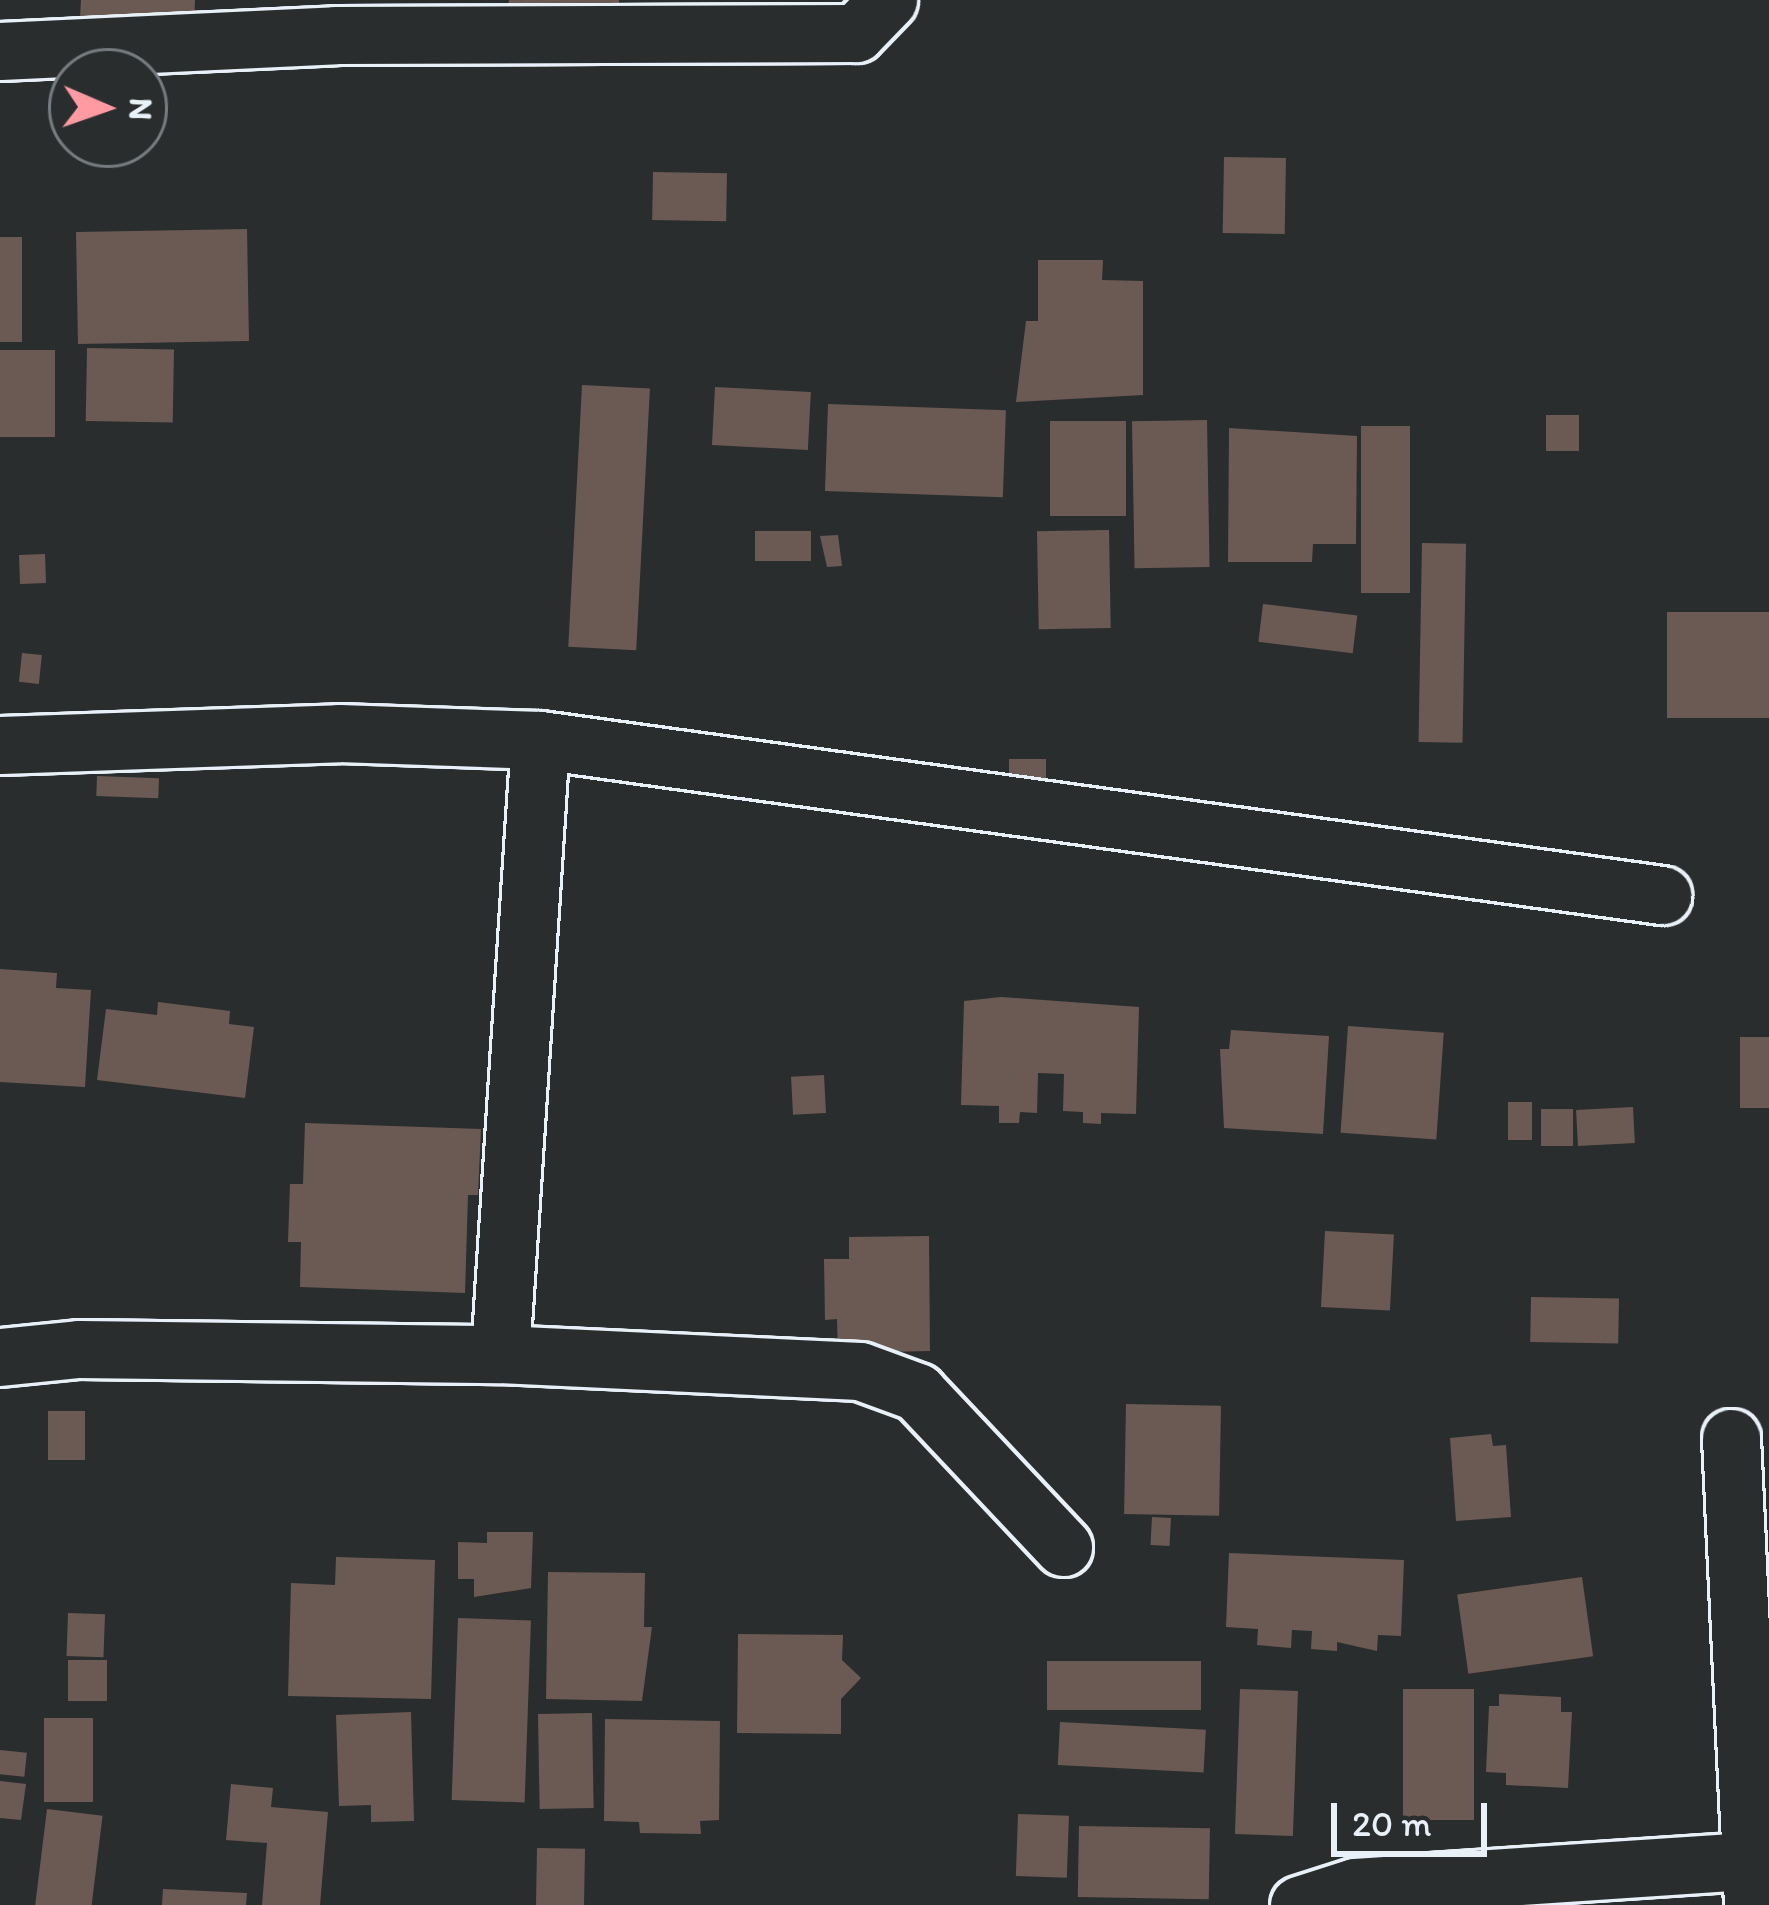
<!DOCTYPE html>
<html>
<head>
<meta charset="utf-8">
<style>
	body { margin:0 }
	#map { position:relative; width:1769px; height:1905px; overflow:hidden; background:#2a2d2e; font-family:Itim,sans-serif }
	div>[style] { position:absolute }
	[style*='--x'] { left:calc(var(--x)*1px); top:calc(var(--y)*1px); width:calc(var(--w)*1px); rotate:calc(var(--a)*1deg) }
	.building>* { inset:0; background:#6b5a53; transform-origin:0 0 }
	.roads { filter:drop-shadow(3px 0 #e8f1f8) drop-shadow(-3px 0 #e8f1f8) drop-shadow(0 3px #e8f1f8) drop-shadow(0 -3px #e8f1f8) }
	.street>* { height:57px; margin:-28.5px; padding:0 28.5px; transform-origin:28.5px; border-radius:28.5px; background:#2a2d2e }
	span { translate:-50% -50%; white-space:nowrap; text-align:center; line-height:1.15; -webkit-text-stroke:12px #2a2d2e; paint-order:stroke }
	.north { position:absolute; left:48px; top:48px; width:120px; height:120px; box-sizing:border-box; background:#2a2d2e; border:3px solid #767b7f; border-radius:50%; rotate:92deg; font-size:33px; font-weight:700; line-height:48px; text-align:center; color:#e8f1f8 }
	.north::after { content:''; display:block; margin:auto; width:42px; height:54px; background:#ff9aa2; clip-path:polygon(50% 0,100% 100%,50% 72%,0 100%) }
	.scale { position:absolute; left:1331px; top:1803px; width:156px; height:54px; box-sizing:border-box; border:6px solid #e8f1f8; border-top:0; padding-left:15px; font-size:36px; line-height:42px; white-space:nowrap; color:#e8f1f8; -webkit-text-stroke:9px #2a2d2e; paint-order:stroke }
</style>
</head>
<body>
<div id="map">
	<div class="building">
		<i style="clip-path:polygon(81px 0,195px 0,194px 22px,80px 18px)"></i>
		<i style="clip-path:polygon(509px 0,619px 0,619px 11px,508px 8px)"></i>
		<i style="left:1224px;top:157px;width:62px;height:76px;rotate:1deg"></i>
		<i style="left:653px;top:172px;width:74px;height:48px;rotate:1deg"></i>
		<i style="left:247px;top:229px;width:112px;height:171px;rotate:89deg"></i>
		<i style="left:0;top:237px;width:22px;height:105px"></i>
		<i style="clip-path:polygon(1038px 260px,1103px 260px,1102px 280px,1143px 281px,1143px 395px,1016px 402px,1026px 321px,1038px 321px)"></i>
		<i style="left:87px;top:348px;width:87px;height:73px;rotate:1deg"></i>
		<i style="left:0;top:350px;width:55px;height:87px"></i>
		<i style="left:582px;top:385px;width:68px;height:262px;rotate:3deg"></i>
		<i style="left:715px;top:387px;width:96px;height:58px;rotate:3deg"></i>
		<i style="left:828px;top:404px;width:178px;height:87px;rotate:2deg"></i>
		<i style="left:1546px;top:415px;width:33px;height:36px"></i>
		<i style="left:1207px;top:420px;width:147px;height:75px;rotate:89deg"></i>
		<i style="left:1050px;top:421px;width:76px;height:95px"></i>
		<i style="left:1361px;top:426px;width:49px;height:167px"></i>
		<i style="clip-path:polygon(1229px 428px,1357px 436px,1356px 544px,1313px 544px,1312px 562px,1228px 562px)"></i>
		<i style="left:1109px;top:530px;width:98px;height:72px;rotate:89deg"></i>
		<i style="left:811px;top:531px;width:30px;height:56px;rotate:90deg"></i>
		<i style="clip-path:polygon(838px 535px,842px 566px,827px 567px,820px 536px)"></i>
		<i style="left:1422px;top:543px;width:44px;height:199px;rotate:1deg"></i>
		<i style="left:45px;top:554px;width:29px;height:26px;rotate:88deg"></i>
		<i style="left:1263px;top:604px;width:95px;height:38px;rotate:7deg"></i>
		<i style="left:1769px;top:612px;width:106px;height:102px;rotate:90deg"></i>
		<i style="left:22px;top:653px;width:20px;height:29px;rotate:6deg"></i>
		<i style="left:1009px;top:759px;width:37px;height:41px"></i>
		<i style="left:97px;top:776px;width:62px;height:20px;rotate:2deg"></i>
		<i style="clip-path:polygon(0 969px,57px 973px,56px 988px,91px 990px,85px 1087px,0 1082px)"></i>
		<i style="clip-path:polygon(1001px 997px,1139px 1007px,1136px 1114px,1101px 1113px,1101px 1124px,1083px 1123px,1083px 1112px,1063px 1111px,1064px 1074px,1038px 1073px,1037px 1113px,1020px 1112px,1019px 1123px,999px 1123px,999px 1106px,961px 1105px,964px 1001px)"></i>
		<i style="clip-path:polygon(158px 1002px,230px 1011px,229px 1024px,254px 1027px,245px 1098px,97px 1080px,106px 1009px,157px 1015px)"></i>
		<i style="left:1348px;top:1026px;width:96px;height:107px;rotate:4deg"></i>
		<i style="clip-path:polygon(1231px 1030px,1329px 1036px,1323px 1134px,1224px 1128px,1220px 1049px,1229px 1049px)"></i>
		<i style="left:1769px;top:1037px;width:71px;height:29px;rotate:90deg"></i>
		<i style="left:824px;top:1075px;width:38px;height:33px;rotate:87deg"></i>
		<i style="left:1508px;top:1102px;width:24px;height:38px"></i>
		<i style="left:1633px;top:1107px;width:36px;height:57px;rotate:87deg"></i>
		<i style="left:1541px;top:1109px;width:32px;height:37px"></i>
		<i style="clip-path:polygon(305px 1123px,481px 1129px,478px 1195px,468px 1195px,465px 1293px,300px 1287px,301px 1242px,288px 1242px,290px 1184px,303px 1184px)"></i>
		<i style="left:1325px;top:1231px;width:69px;height:76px;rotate:3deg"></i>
		<i style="clip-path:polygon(929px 1236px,930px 1351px,838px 1353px,837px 1319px,825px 1320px,824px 1259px,849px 1259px,849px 1237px)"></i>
		<i style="left:1531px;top:1297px;width:88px;height:45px;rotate:1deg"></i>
		<i style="left:1126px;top:1404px;width:95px;height:110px;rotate:1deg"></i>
		<i style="left:48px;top:1411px;width:37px;height:49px"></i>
		<i style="clip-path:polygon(1491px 1434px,1493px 1446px,1506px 1445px,1511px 1517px,1456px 1521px,1450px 1438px)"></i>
		<i style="left:1152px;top:1517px;width:19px;height:28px;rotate:3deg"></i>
		<i style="clip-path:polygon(487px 1532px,533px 1532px,531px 1588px,474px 1597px,474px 1579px,458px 1579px,458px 1542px,487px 1543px)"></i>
		<i style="clip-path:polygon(1229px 1553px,1404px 1560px,1401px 1636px,1378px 1635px,1377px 1651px,1337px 1642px,1337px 1651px,1311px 1649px,1312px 1631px,1292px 1630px,1291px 1648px,1257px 1645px,1258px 1629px,1226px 1627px)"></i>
		<i style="clip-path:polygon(336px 1557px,435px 1560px,431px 1699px,288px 1696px,291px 1583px,335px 1585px)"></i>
		<i style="clip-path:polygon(548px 1572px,645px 1573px,644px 1627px,652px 1627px,642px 1701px,546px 1699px)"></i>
		<i style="left:1582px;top:1577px;width:80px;height:126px;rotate:82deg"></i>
		<i style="left:68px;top:1613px;width:37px;height:43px;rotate:2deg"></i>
		<i style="left:458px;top:1618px;width:73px;height:182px;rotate:2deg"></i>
		<i style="clip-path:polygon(738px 1634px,843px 1635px,842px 1660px,861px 1678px,841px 1699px,841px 1734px,737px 1733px)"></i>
		<i style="left:68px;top:1660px;width:39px;height:41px"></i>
		<i style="left:1047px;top:1661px;width:154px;height:49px"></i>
		<i style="left:1240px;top:1689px;width:58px;height:145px;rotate:2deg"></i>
		<i style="left:1474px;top:1689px;width:131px;height:71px;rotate:90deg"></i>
		<i style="clip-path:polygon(1499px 1694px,1561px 1697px,1561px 1712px,1572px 1712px,1568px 1788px,1506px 1785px,1506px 1773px,1486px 1772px,1489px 1706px,1499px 1706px)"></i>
		<i style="clip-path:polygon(411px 1712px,414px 1821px,371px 1822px,371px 1805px,339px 1806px,336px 1715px)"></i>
		<i style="left:592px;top:1713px;width:95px;height:54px;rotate:89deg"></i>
		<i style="left:44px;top:1718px;width:49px;height:84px"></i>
		<i style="clip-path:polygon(605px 1719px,720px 1721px,719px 1820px,700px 1821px,701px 1834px,640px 1833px,639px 1822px,604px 1821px)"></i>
		<i style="left:1060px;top:1722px;width:146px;height:43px;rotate:3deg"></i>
		<i style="left:0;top:1750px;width:27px;height:24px;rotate:6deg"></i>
		<i style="clip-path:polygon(0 1781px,26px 1784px,21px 1820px,0 1818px)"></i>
		<i style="clip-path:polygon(231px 1784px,273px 1788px,271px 1807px,328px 1812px,320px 1905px,262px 1905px,267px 1843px,226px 1840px)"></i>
		<i style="left:47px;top:1809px;width:56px;height:97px;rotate:7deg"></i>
		<i style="left:1018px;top:1814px;width:51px;height:62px;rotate:2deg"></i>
		<i style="left:1079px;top:1826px;width:131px;height:71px;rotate:1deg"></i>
		<i style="left:537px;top:1848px;width:48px;height:57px;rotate:1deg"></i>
		<i style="clip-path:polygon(163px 1889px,247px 1893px,246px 1905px,162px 1905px)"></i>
	</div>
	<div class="roads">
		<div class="street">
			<i style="--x:0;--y:51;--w:336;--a:-2.7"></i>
			<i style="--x:336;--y:35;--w:520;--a:-0.22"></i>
			<i style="--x:856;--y:33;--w:46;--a:-45.9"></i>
			<i style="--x:0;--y:745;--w:339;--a:-2"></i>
			<i style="--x:339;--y:733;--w:201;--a:2"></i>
			<i style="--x:540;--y:740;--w:1133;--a:7.87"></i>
			<i style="--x:500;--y:1354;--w:615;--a:-86.27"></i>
			<i style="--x:0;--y:1357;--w:79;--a:-5.8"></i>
			<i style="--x:79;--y:1349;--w:421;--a:0.7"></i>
			<i style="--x:500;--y:1354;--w:360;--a:2.7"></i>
			<i style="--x:860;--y:1371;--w:61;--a:20.2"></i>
			<i style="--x:917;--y:1392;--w:213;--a:46.7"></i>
			<i style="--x:1731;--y:1438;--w:468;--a:87.3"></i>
			<i style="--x:1299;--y:1905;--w:59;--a:-17.8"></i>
			<i style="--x:1355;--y:1887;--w:394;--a:-3.8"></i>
		</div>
	</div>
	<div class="north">N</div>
	<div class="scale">20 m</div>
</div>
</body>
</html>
